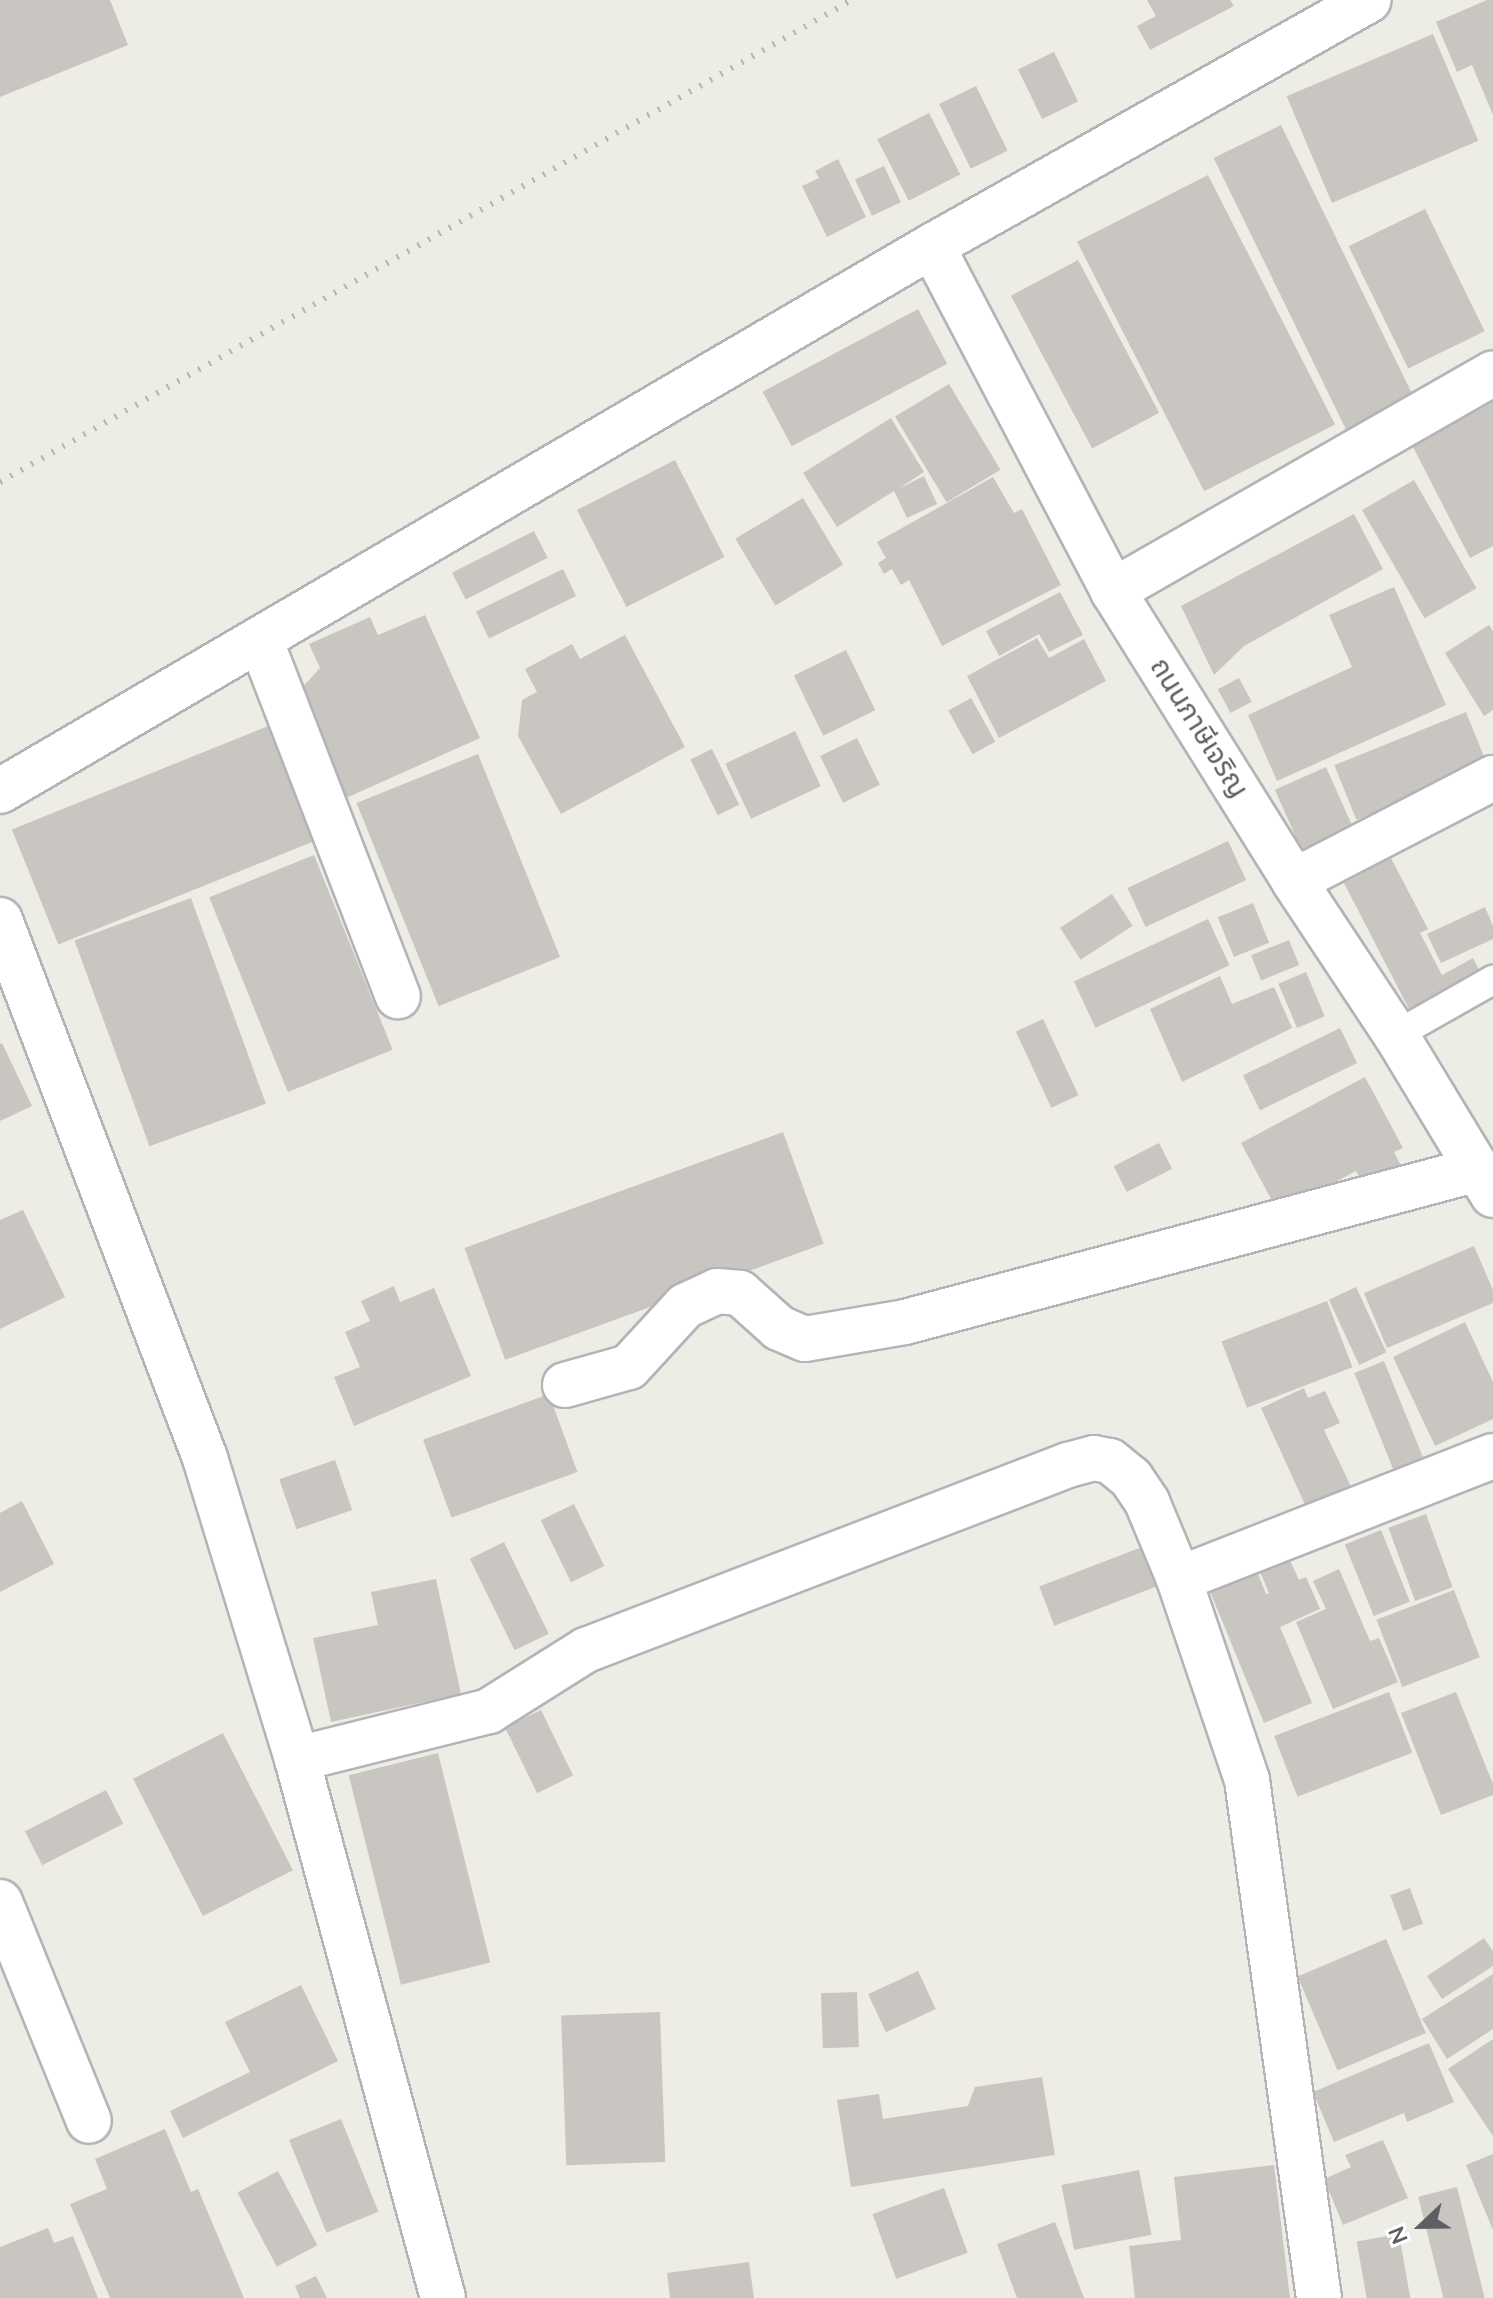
<!DOCTYPE html>
<meta charset="utf-8">
<style>
body{margin:0}
#map{position:relative;width:1493px;height:2298px;overflow:hidden;background:#edece5;font-family:"Nunito Sans","Noto Sans Thai",sans-serif}
div>[style]{position:absolute}
.building>*{inset:0;background:#c9c6c2;transform-origin:0 0}
.roads{filter:drop-shadow(2px 0 #b2b4b8) drop-shadow(-2px 0 #b2b4b8) drop-shadow(0 2px #b2b4b8) drop-shadow(0 -2px #b2b4b8)}
.lane>*{height:28px;margin:-14px;padding:0 14px;transform-origin:14px;border-radius:14px;background:#fff}
.street>*{height:44px;margin:-22px;padding:0 22px;transform-origin:22px;border-radius:22px;background:#fff}
.secondary>*{height:44px;margin:-22px;padding:0 22px;transform-origin:22px;border-radius:22px;background:#fff}
.rail>*{height:6px;margin-top:-3px;transform-origin:0;background:repeating-linear-gradient(90deg,#b3b3b4 0 2px,transparent 0 12px)}
span{translate:-50% -50%;white-space:nowrap;text-align:center;line-height:1.15;-webkit-text-stroke:6px #fff;paint-order:stroke}
.street-label{font-size:28px;color:#5d5f64}
.north{position:absolute;left:1381px;top:2186px;width:80px;height:80px;-webkit-text-stroke:6px #fff;paint-order:stroke;rotate:248deg;font-size:22px;font-weight:700;line-height:32px;text-align:center;color:#5d5f64}
.north::after{content:'';display:block;margin:auto;width:28px;height:36px;background:#5d5f64;clip-path:polygon(50% 0,100% 100%,50% 72%,0 100%)}
</style>
<div id="map">
<div class="building">
<div style="clip-path:polygon(0 0,110px 0,128px 45px,0 97px)"></div>
<div style="clip-path:polygon(1147px 0,1230px 0,1234px 6px,1150px 50px,1137px 26px,1156px 16px)"></div>
<div style="clip-path:polygon(1487px 0,1493px 0,1493px 115px,1472px 65px,1457px 72px,1436px 22px)"></div>
<div style="left:1433px;top:34px;width:116px;height:159px;rotate:67deg"></div>
<div style="left:1054px;top:52px;width:55px;height:40px;rotate:64deg"></div>
<div style="left:976px;top:86px;width:72px;height:41px;rotate:64deg"></div>
<div style="left:929px;top:113px;width:69px;height:58px;rotate:63deg"></div>
<div style="left:1281px;top:125px;width:311px;height:75px;rotate:64deg"></div>
<div style="clip-path:polygon(838px 159px,866px 217px,827px 237px,802px 186px,819px 178px,815px 171px)"></div>
<div style="left:884px;top:166px;width:40px;height:32px;rotate:65deg"></div>
<div style="left:1208px;top:175px;width:280px;height:147px;rotate:63deg"></div>
<div style="left:1425px;top:209px;width:136px;height:85px;rotate:64deg"></div>
<div style="left:1078px;top:260px;width:173px;height:76px;rotate:62deg"></div>
<div style="left:918px;top:309px;width:62px;height:176px;rotate:62deg"></div>
<div style="left:949px;top:384px;width:100px;height:63px;rotate:59deg"></div>
<div style="clip-path:polygon(1493px 402px,1493px 546px,1470px 558px,1412px 445px)"></div>
<div style="clip-path:polygon(891px 418px,924px 472px,898px 489px,924px 476px,937px 504px,907px 518px,894px 491px,837px 527px,803px 473px)"></div>
<div style="left:675px;top:460px;width:109px;height:110px;rotate:63deg"></div>
<div style="clip-path:polygon(993px 477px,1014px 513px,1022px 509px,1061px 585px,942px 646px,909px 580px,901px 585px,892px 569px,884px 574px,878px 563px,886px 558px,877px 542px)"></div>
<div style="left:1414px;top:480px;width:125px;height:60px;rotate:60deg"></div>
<div style="left:803px;top:498px;width:78px;height:79px;rotate:59deg"></div>
<div style="clip-path:polygon(1354px 514px,1383px 569px,1244px 646px,1214px 675px,1181px 606px)"></div>
<div style="left:534px;top:531px;width:30px;height:92px;rotate:63deg"></div>
<div style="left:563px;top:569px;width:30px;height:97px;rotate:64deg"></div>
<div style="clip-path:polygon(1394px 587px,1446px 705px,1277px 781px,1248px 715px,1352px 667px,1329px 615px)"></div>
<div style="clip-path:polygon(1060px 592px,1083px 635px,1049px 652px,1039px 634px,999px 656px,986px 631px)"></div>
<div style="clip-path:polygon(425px 615px,480px 738px,346px 798px,298px 692px,320px 668px,309px 644px,370px 617px,378px 635px)"></div>
<div style="clip-path:polygon(1489px 625px,1493px 631px,1493px 710px,1484px 716px,1445px 653px)"></div>
<div style="clip-path:polygon(625px 635px,685px 747px,561px 814px,518px 736px,522px 700px,537px 692px,525px 669px,572px 644px,580px 659px)"></div>
<div style="clip-path:polygon(1037px 638px,1049px 658px,1084px 639px,1106px 681px,999px 738px,967px 676px)"></div>
<div style="left:846px;top:650px;width:67px;height:58px;rotate:64deg"></div>
<div style="left:1239px;top:678px;width:27px;height:24px;rotate:62deg"></div>
<div style="left:971px;top:698px;width:50px;height:26px;rotate:61deg"></div>
<div style="left:1466px;top:712px;width:59px;height:142px;rotate:68deg"></div>
<div style="left:278px;top:722px;width:124px;height:287px;rotate:68deg"></div>
<div style="left:795px;top:731px;width:61px;height:77px;rotate:65deg"></div>
<div style="left:857px;top:738px;width:52px;height:41px;rotate:64deg"></div>
<div style="left:712px;top:749px;width:62px;height:24px;rotate:64deg"></div>
<div style="left:478px;top:754px;width:219px;height:131px;rotate:68deg"></div>
<div style="left:1326px;top:767px;width:77px;height:56px;rotate:66deg"></div>
<div style="left:1228px;top:841px;width:43px;height:111px;rotate:65deg"></div>
<div style="left:314px;top:855px;width:210px;height:113px;rotate:68deg"></div>
<div style="clip-path:polygon(1391px 858px,1428px 929px,1420px 933px,1442px 975px,1473px 958px,1481px 974px,1410px 1011px,1344px 883px)"></div>
<div style="left:1112px;top:894px;width:38px;height:62px;rotate:57deg"></div>
<div style="left:191px;top:898px;width:219px;height:124px;rotate:70deg"></div>
<div style="left:1253px;top:903px;width:43px;height:38px;rotate:68deg"></div>
<div style="clip-path:polygon(1485px 907px,1493px 926px,1493px 939px,1441px 963px,1427px 934px)"></div>
<div style="left:1208px;top:919px;width:51px;height:148px;rotate:65deg"></div>
<div style="left:1289px;top:940px;width:27px;height:41px;rotate:68deg"></div>
<div style="left:1306px;top:972px;width:48px;height:30px;rotate:67deg"></div>
<div style="clip-path:polygon(1220px 976px,1232px 1004px,1274px 987px,1292px 1028px,1182px 1082px,1150px 1009px)"></div>
<div style="left:1043px;top:1019px;width:84px;height:30px;rotate:65deg"></div>
<div style="left:1340px;top:1028px;width:39px;height:108px;rotate:64deg"></div>
<div style="clip-path:polygon(2px 1043px,32px 1106px,0 1121px,0 1044px)"></div>
<div style="clip-path:polygon(1365px 1077px,1403px 1148px,1394px 1152px,1402px 1168px,1365px 1188px,1356px 1171px,1278px 1212px,1241px 1143px)"></div>
<div style="left:783px;top:1132px;width:119px;height:339px;rotate:70deg"></div>
<div style="left:1159px;top:1143px;width:29px;height:51px;rotate:63deg"></div>
<div style="clip-path:polygon(23px 1210px,65px 1297px,0 1329px,0 1220px)"></div>
<div style="clip-path:polygon(1474px 1246px,1493px 1290px,1493px 1303px,1387px 1348px,1364px 1293px)"></div>
<div style="clip-path:polygon(394px 1286px,400px 1302px,434px 1288px,471px 1376px,354px 1426px,334px 1377px,360px 1367px,345px 1332px,370px 1321px,361px 1301px)"></div>
<div style="left:1356px;top:1287px;width:72px;height:30px;rotate:65deg"></div>
<div style="left:1327px;top:1301px;width:71px;height:113px;rotate:69deg"></div>
<div style="clip-path:polygon(1465px 1322px,1493px 1382px,1493px 1419px,1435px 1446px,1393px 1357px)"></div>
<div style="left:1384px;top:1361px;width:119px;height:32px;rotate:68deg"></div>
<div style="clip-path:polygon(1304px 1388px,1308px 1398px,1325px 1391px,1340px 1423px,1324px 1430px,1357px 1499px,1312px 1520px,1261px 1408px)"></div>
<div style="left:549px;top:1394px;width:83px;height:134px;rotate:70deg"></div>
<div style="left:335px;top:1460px;width:53px;height:59px;rotate:71deg"></div>
<div style="clip-path:polygon(22px 1501px,54px 1564px,0 1592px,0 1513px)"></div>
<div style="left:574px;top:1504px;width:69px;height:37px;rotate:64deg"></div>
<div style="left:1426px;top:1514px;width:78px;height:40px;rotate:70deg"></div>
<div style="left:1381px;top:1530px;width:77px;height:39px;rotate:68deg"></div>
<div style="left:504px;top:1542px;width:102px;height:38px;rotate:64deg"></div>
<div style="left:1155px;top:1542px;width:42px;height:124px;rotate:69deg"></div>
<div style="clip-path:polygon(1287px 1554px,1299px 1580px,1306px 1577px,1320px 1609px,1280px 1627px,1312px 1703px,1264px 1723px,1209px 1589px,1256px 1569px,1266px 1594px,1269px 1593px,1258px 1567px)"></div>
<div style="clip-path:polygon(1339px 1569px,1370px 1641px,1379px 1638px,1398px 1682px,1333px 1709px,1296px 1622px,1326px 1609px,1313px 1581px)"></div>
<div style="clip-path:polygon(436px 1579px,461px 1694px,331px 1722px,313px 1638px,378px 1625px,371px 1592px)"></div>
<div style="left:1454px;top:1590px;width:72px;height:83px;rotate:69deg"></div>
<div style="left:1389px;top:1692px;width:65px;height:123px;rotate:69deg"></div>
<div style="clip-path:polygon(1456px 1692px,1493px 1784px,1493px 1795px,1441px 1815px,1401px 1713px)"></div>
<div style="left:541px;top:1710px;width:73px;height:40px;rotate:64deg"></div>
<div style="left:223px;top:1733px;width:154px;height:101px;rotate:63deg"></div>
<div style="left:438px;top:1753px;width:216px;height:92px;rotate:76deg"></div>
<div style="left:106px;top:1790px;width:38px;height:91px;rotate:63deg"></div>
<div style="left:1410px;top:1888px;width:38px;height:21px;rotate:70deg"></div>
<div style="clip-path:polygon(1484px 1938px,1493px 1951px,1493px 1966px,1442px 1999px,1427px 1976px)"></div>
<div style="left:1386px;top:1939px;width:102px;height:96px;rotate:67deg"></div>
<div style="left:918px;top:1971px;width:42px;height:55px;rotate:65deg"></div>
<div style="clip-path:polygon(1493px 1974px,1493px 2029px,1447px 2059px,1422px 2019px)"></div>
<div style="clip-path:polygon(301px 1985px,338px 2061px,183px 2138px,170px 2111px,250px 2072px,225px 2022px)"></div>
<div style="left:857px;top:1992px;width:55px;height:36px;rotate:88deg"></div>
<div style="left:660px;top:2012px;width:150px;height:99px;rotate:88deg"></div>
<div style="clip-path:polygon(1493px 2039px,1493px 2136px,1448px 2069px)"></div>
<div style="clip-path:polygon(1429px 2043px,1454px 2102px,1407px 2122px,1404px 2113px,1334px 2142px,1313px 2092px)"></div>
<div style="clip-path:polygon(1042px 2077px,1055px 2155px,851px 2187px,837px 2100px,879px 2094px,883px 2119px,968px 2106px,975px 2087px)"></div>
<div style="left:341px;top:2119px;width:100px;height:56px;rotate:68deg"></div>
<div style="clip-path:polygon(165px 2129px,191px 2192px,198px 2189px,244px 2298px,110px 2298px,70px 2204px,107px 2189px,95px 2159px)"></div>
<div style="clip-path:polygon(1383px 2140px,1408px 2198px,1343px 2225px,1324px 2179px,1351px 2167px,1345px 2155px)"></div>
<div style="clip-path:polygon(1493px 2154px,1493px 2230px,1466px 2165px)"></div>
<div style="clip-path:polygon(1274px 2165px,1290px 2298px,1135px 2298px,1129px 2246px,1181px 2240px,1174px 2177px)"></div>
<div style="left:1139px;top:2170px;width:66px;height:79px;rotate:79deg"></div>
<div style="left:278px;top:2171px;width:84px;height:46px;rotate:62deg"></div>
<div style="left:1457px;top:2187px;width:114px;height:40px;rotate:76deg"></div>
<div style="left:944px;top:2188px;width:69px;height:76px;rotate:70deg"></div>
<div style="clip-path:polygon(1055px 2222px,1084px 2298px,1017px 2298px,997px 2244px)"></div>
<div style="clip-path:polygon(48px 2228px,54px 2243px,73px 2236px,98px 2298px,0 2298px,0 2247px)"></div>
<div style="left:1399px;top:2234px;width:65px;height:43px;rotate:80deg"></div>
<div style="clip-path:polygon(749px 2262px,754px 2298px,670px 2298px,667px 2273px)"></div>
<div style="clip-path:polygon(316px 2276px,327px 2298px,300px 2298px,295px 2286px)"></div>
</div>
<div class="roads">
<div class="lane">
<div style="left:1396px;top:1035px;width:112px;rotate:-29.6deg"></div>
</div>
<div class="street">
<div style="left:932px;top:246px;width:390px;rotate:62.3deg"></div>
<div style="left:1113px;top:591px;width:342px;rotate:58deg"></div>
<div style="left:1294px;top:881px;width:185px;rotate:56.5deg"></div>
<div style="left:1396px;top:1035px;width:187px;rotate:58.8deg"></div>
<div style="left:1113px;top:591px;width:438px;rotate:-29.8deg"></div>
<div style="left:260px;top:639px;width:383px;rotate:68.9deg"></div>
<div style="left:1294px;top:881px;width:224px;rotate:-27.4deg"></div>
<div style="left:0;top:920px;width:576px;rotate:69.14deg"></div>
<div style="left:205px;top:1458px;width:315px;rotate:73deg"></div>
<div style="left:297px;top:1759px;width:558px;rotate:74.84deg"></div>
<div style="left:565px;top:1385px;width:66px;rotate:-15.7deg"></div>
<div style="left:629px;top:1367px;width:83px;rotate:-47.4deg"></div>
<div style="left:685px;top:1306px;width:35px;rotate:-25deg"></div>
<div style="left:717px;top:1291px;width:23px;rotate:5deg"></div>
<div style="left:740px;top:1293px;width:52px;rotate:41.9deg"></div>
<div style="left:779px;top:1328px;width:28px;rotate:23deg"></div>
<div style="left:805px;top:1339px;width:101px;rotate:-9.6deg"></div>
<div style="left:905px;top:1322px;width:593px;rotate:-14.95deg"></div>
<div style="left:1179px;top:1579px;width:337px;rotate:-21.4deg"></div>
<div style="left:297px;top:1759px;width:198px;rotate:-14deg"></div>
<div style="left:489px;top:1711px;width:115px;rotate:-32.2deg"></div>
<div style="left:586px;top:1650px;width:516px;rotate:-21deg"></div>
<div style="left:1068px;top:1465px;width:27px;rotate:-15deg"></div>
<div style="left:1094px;top:1458px;width:16px;rotate:11deg"></div>
<div style="left:1110px;top:1461px;width:27px;rotate:39deg"></div>
<div style="left:1131px;top:1478px;width:29px;rotate:56deg"></div>
<div style="left:1147px;top:1502px;width:83px;rotate:67.4deg"></div>
<div style="left:1179px;top:1579px;width:212px;rotate:71.3deg"></div>
<div style="left:1247px;top:1780px;width:523px;rotate:82.09deg"></div>
<div style="left:0;top:1902px;width:236px;rotate:67.9deg"></div>
</div>
<div class="secondary">
<div style="left:0;top:791px;width:1080px;rotate:-30.32deg"></div>
<div style="left:932px;top:246px;width:501px;rotate:-29.38deg"></div>
</div>
</div>
<div class="rail">
<div style="left:0;top:482px;width:979px;rotate:-29.5deg"></div>
</div>
<div class="street-label">
<span style="left:1199px;top:728px;rotate:58deg">ถนนภาษีเจริญ</span>
</div>
<div class="north">N</div>
</div>
